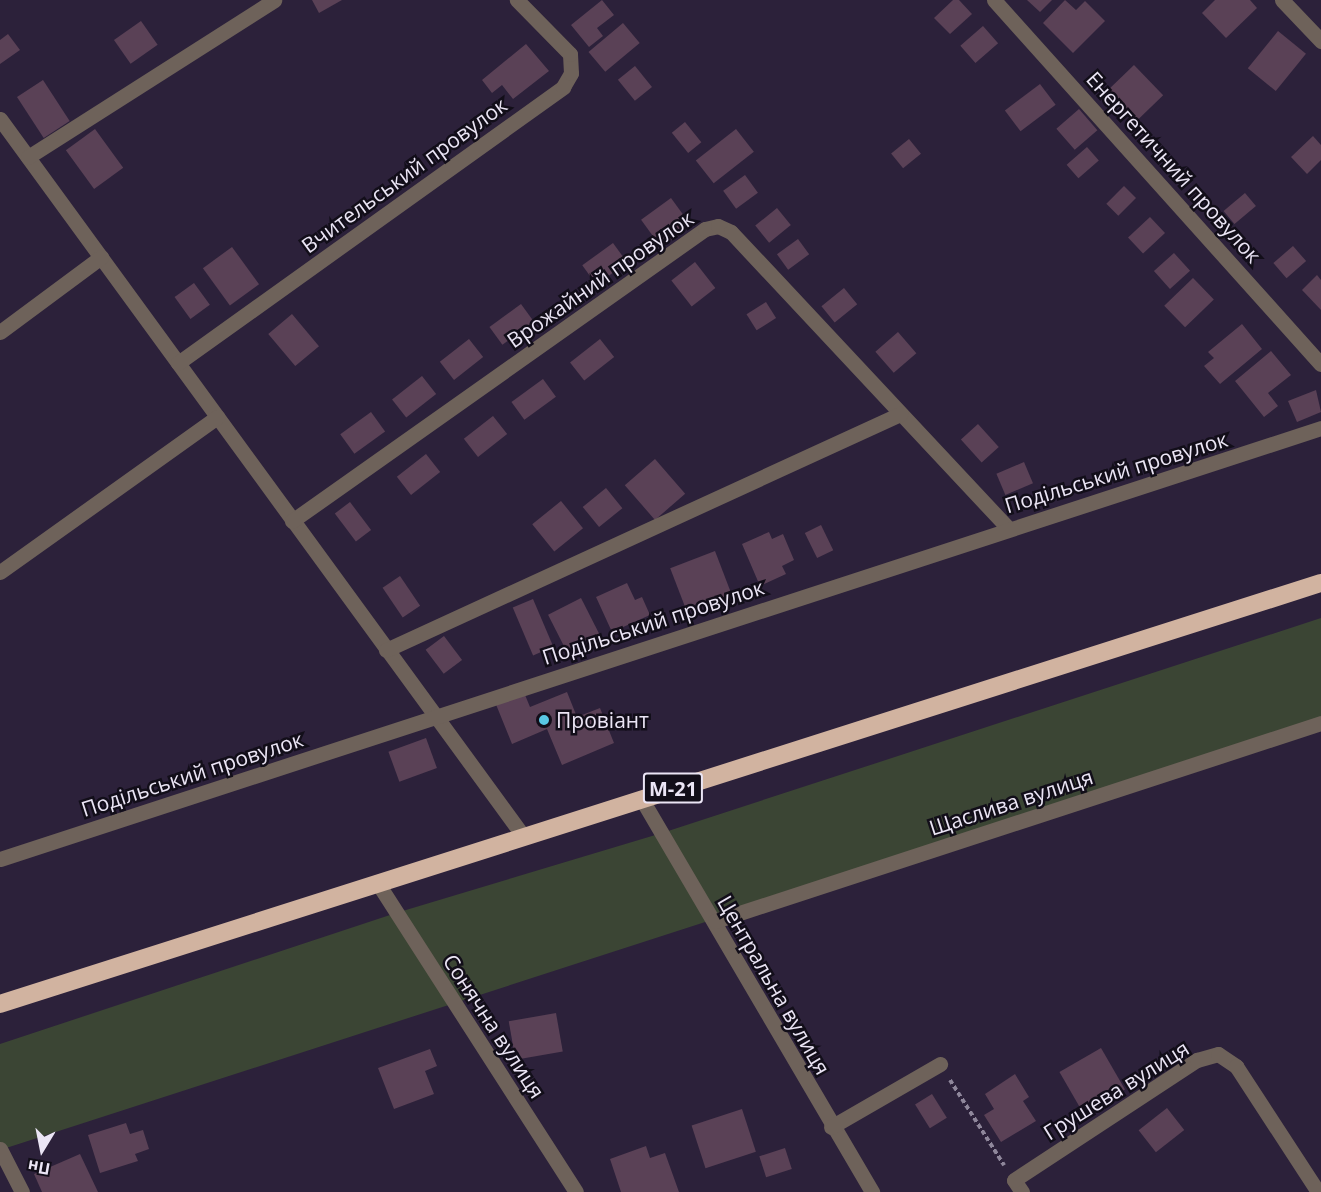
<!DOCTYPE html>
<meta charset="utf-8">
<style>
body{margin:0}
#map{position:relative;width:1321px;height:1192px;overflow:hidden;background:#2c213a;font-family:"Open Sans",sans-serif}
div>[style]{position:absolute}
.green>*{inset:0;background:#3b4534}
.building>*{inset:0;background:#5a4156;transform-origin:0 0}
.path>*{height:4px;margin-top:-2px;transform-origin:0;background:repeating-linear-gradient(90deg,#8f879b 0 4.5px,transparent 0 7.5px)}
.street>*{height:15px;margin:-7.5px;padding:0 7.5px;transform-origin:7.5px;border-radius:7.5px;background:#6e625a}
.highway>*{height:18px;margin:-9px;padding:0 9px;transform-origin:9px;border-radius:9px;background:#d1b3a0}
.dots>*{width:16px;height:16px;translate:-50% -50%;box-sizing:border-box;border:3px solid #120e19;border-radius:50%}
span{translate:-50% -50%;white-space:nowrap;text-align:center;line-height:1.15;-webkit-text-stroke:5px #120e19;paint-order:stroke}
.shield-label span{padding:2px 4px;background:#120e19;border:2px solid;border-radius:4px;-webkit-text-stroke-width:0}
.shield-label{font-size:20px;color:#ebe5f5;font-weight:700}
.street-label{font-size:21px;color:#ebe5f5}
.poi-label{font-size:21px;color:#ebe5f5}
.left{translate:0 -50%;text-align:left}
.north{position:absolute;left:12px;top:1120px;width:60px;height:60px;-webkit-text-stroke:4px #120e19;paint-order:stroke;rotate:190deg;font-size:16px;font-weight:700;line-height:24px;text-align:center;color:#ebe5f5}
.north::after{content:'';display:block;margin:auto;width:21px;height:27px;background:#ebe5f5;clip-path:polygon(50% 0,100% 100%,50% 72%,0 100%)}
</style>
<div id="map">
<div class="green">
<div style="clip-path:polygon(1321px 618px,1321px 723px,0 1150px,0 1044px,396px 913px,662px 833px)"></div>
</div>
<div class="building">
<div style="clip-path:polygon(312px 0,342px 0,319px 13px)"></div>
<div style="clip-path:polygon(602px 0,614px 15px,597px 28px,603px 36px,589px 47px,571px 25px)"></div>
<div style="clip-path:polygon(953px 0,959px 0,972px 14px,950px 34px,934px 18px)"></div>
<div style="clip-path:polygon(1027px 0,1052px 0,1040px 12px)"></div>
<div style="clip-path:polygon(1065px 0,1076px 10px,1085px 1px,1105px 21px,1073px 53px,1043px 23px)"></div>
<div style="clip-path:polygon(1215px 0,1250px 0,1257px 8px,1226px 38px,1202px 13px)"></div>
<div style="left:141px;top:21px;width:29px;height:33px;rotate:55deg"></div>
<div style="left:623px;top:23px;width:26px;height:45px;rotate:50deg"></div>
<div style="left:983px;top:26px;width:23px;height:30px;rotate:49deg"></div>
<div style="left:1278px;top:31px;width:36px;height:48px;rotate:39deg"></div>
<div style="clip-path:polygon(8px 34px,20px 50px,0 64px,0 40px)"></div>
<div style="clip-path:polygon(526px 44px,549px 71px,513px 99px,502px 85px,492px 93px,482px 80px)"></div>
<div style="left:1134px;top:65px;width:42px;height:36px;rotate:46deg"></div>
<div style="left:635px;top:66px;width:27px;height:22px;rotate:51deg"></div>
<div style="left:43px;top:80px;width:49px;height:31px;rotate:57deg"></div>
<div style="left:1040px;top:84px;width:26px;height:44px;rotate:53deg"></div>
<div style="left:1079px;top:109px;width:28px;height:30px;rotate:49deg"></div>
<div style="left:685px;top:122px;width:26px;height:17px;rotate:51deg"></div>
<div style="left:95px;top:129px;width:48px;height:36px;rotate:54deg"></div>
<div style="left:736px;top:129px;width:29px;height:51px;rotate:52deg"></div>
<div style="clip-path:polygon(1313px 136px,1321px 145px,1321px 160px,1307px 174px,1291px 157px)"></div>
<div style="left:909px;top:139px;width:19px;height:23px;rotate:51deg"></div>
<div style="left:1087px;top:147px;width:18px;height:27px;rotate:49deg"></div>
<div style="left:745px;top:175px;width:22px;height:27px;rotate:54deg"></div>
<div style="left:1124px;top:186px;width:17px;height:25px;rotate:45deg"></div>
<div style="left:1245px;top:193px;width:17px;height:28px;rotate:50deg"></div>
<div style="left:671px;top:198px;width:34px;height:37px;rotate:54deg"></div>
<div style="left:777px;top:208px;width:22px;height:28px;rotate:51deg"></div>
<div style="left:1150px;top:217px;width:22px;height:30px;rotate:47deg"></div>
<div style="left:798px;top:239px;width:19px;height:26px;rotate:54deg"></div>
<div style="left:613px;top:243px;width:24px;height:38px;rotate:54deg"></div>
<div style="left:1293px;top:246px;width:20px;height:26px;rotate:49deg"></div>
<div style="left:232px;top:247px;width:46px;height:36px;rotate:54deg"></div>
<div style="left:1174px;top:253px;width:24px;height:27px;rotate:48deg"></div>
<div style="left:695px;top:262px;width:33px;height:30px;rotate:52deg"></div>
<div style="clip-path:polygon(1317px 275px,1321px 280px,1321px 310px,1302px 290px)"></div>
<div style="left:1193px;top:278px;width:30px;height:40px;rotate:46deg"></div>
<div style="left:194px;top:283px;width:27px;height:24px;rotate:54deg"></div>
<div style="left:844px;top:288px;width:21px;height:29px;rotate:51deg"></div>
<div style="left:766px;top:302px;width:19px;height:23px;rotate:58deg"></div>
<div style="left:521px;top:304px;width:22px;height:39px;rotate:54deg"></div>
<div style="left:292px;top:314px;width:42px;height:31px;rotate:50deg"></div>
<div style="clip-path:polygon(1242px 324px,1262px 349px,1220px 384px,1204px 366px,1214px 358px,1208px 352px)"></div>
<div style="left:898px;top:332px;width:28px;height:30px;rotate:49deg"></div>
<div style="left:469px;top:339px;width:23px;height:37px;rotate:52deg"></div>
<div style="left:600px;top:339px;width:23px;height:38px;rotate:52deg"></div>
<div style="clip-path:polygon(1271px 351px,1291px 375px,1268px 393px,1278px 406px,1264px 417px,1235px 381px)"></div>
<div style="left:422px;top:376px;width:23px;height:38px;rotate:52deg"></div>
<div style="left:543px;top:379px;width:22px;height:39px;rotate:54deg"></div>
<div style="clip-path:polygon(1316px 390px,1321px 412px,1297px 422px,1288px 401px)"></div>
<div style="left:371px;top:412px;width:24px;height:38px;rotate:54deg"></div>
<div style="left:493px;top:416px;width:23px;height:37px;rotate:52deg"></div>
<div style="left:978px;top:424px;width:31px;height:23px;rotate:48deg"></div>
<div style="left:426px;top:454px;width:23px;height:37px;rotate:52deg"></div>
<div style="left:655px;top:459px;width:46px;height:40px;rotate:49deg"></div>
<div style="left:1024px;top:462px;width:23px;height:30px;rotate:67deg"></div>
<div style="left:606px;top:488px;width:26px;height:30px;rotate:51deg"></div>
<div style="left:561px;top:501px;width:35px;height:37px;rotate:51deg"></div>
<div style="left:350px;top:502px;width:35px;height:19px;rotate:53deg"></div>
<div style="left:821px;top:525px;width:28px;height:18px;rotate:64deg"></div>
<div style="clip-path:polygon(769px 532px,772px 539px,783px 534px,794px 560px,782px 566px,786px 574px,760px 586px,742px 544px)"></div>
<div style="left:715px;top:551px;width:47px;height:48px;rotate:69deg"></div>
<div style="left:400px;top:576px;width:36px;height:21px;rotate:56deg"></div>
<div style="clip-path:polygon(627px 583px,635px 600px,642px 597px,650px 615px,612px 632px,596px 597px)"></div>
<div style="left:581px;top:598px;width:40px;height:37px;rotate:63deg"></div>
<div style="left:533px;top:599px;width:52px;height:22px;rotate:67deg"></div>
<div style="left:444px;top:636px;width:30px;height:23px;rotate:53deg"></div>
<div style="clip-path:polygon(523px 690px,530px 707px,567px 692px,577px 717px,600px 708px,614px 743px,562px 765px,547px 729px,512px 744px,495px 702px)"></div>
<div style="left:426px;top:738px;width:32px;height:40px;rotate:70deg"></div>
<div style="left:556px;top:1013px;width:39px;height:48px;rotate:80deg"></div>
<div style="left:1101px;top:1048px;width:48px;height:48px;rotate:60deg"></div>
<div style="clip-path:polygon(430px 1049px,437px 1066px,425px 1071px,434px 1094px,394px 1109px,378px 1068px)"></div>
<div style="clip-path:polygon(1015px 1074px,1029px 1097px,1023px 1101px,1036px 1121px,1001px 1142px,984px 1115px,994px 1109px,985px 1094px)"></div>
<div style="left:932px;top:1094px;width:28px;height:20px;rotate:58deg"></div>
<div style="left:1167px;top:1108px;width:28px;height:36px;rotate:52deg"></div>
<div style="left:742px;top:1109px;width:45px;height:53px;rotate:72deg"></div>
<div style="clip-path:polygon(126px 1123px,130px 1134px,143px 1130px,149px 1149px,135px 1154px,138px 1161px,100px 1173px,88px 1135px)"></div>
<div style="clip-path:polygon(646px 1146px,650px 1158px,665px 1153px,679px 1192px,621px 1192px,610px 1159px)"></div>
<div style="left:785px;top:1148px;width:22px;height:27px;rotate:72deg"></div>
<div style="clip-path:polygon(80px 1154px,98px 1192px,42px 1192px,34px 1174px)"></div>
</div>
<div class="path">
<div style="left:950px;top:1080px;width:101px;rotate:57.6deg"></div>
</div>
<div class="street">
<div style="left:994px;top:0;width:489px;rotate:48.1deg"></div>
<div style="left:1282px;top:0;width:57px;rotate:46.4deg"></div>
<div style="left:0;top:119px;width:889px;rotate:53.88deg"></div>
<div style="left:28px;top:157px;width:292px;rotate:-32.5deg"></div>
<div style="left:0;top:332px;width:126px;rotate:-36.6deg"></div>
<div style="left:178px;top:363px;width:474px;rotate:-35.6deg"></div>
<div style="left:563px;top:87px;width:16px;rotate:-60deg"></div>
<div style="left:571px;top:73px;width:19px;rotate:-93deg"></div>
<div style="left:570px;top:54px;width:76px;rotate:-134.5deg"></div>
<div style="left:292px;top:521px;width:506px;rotate:-35.26deg"></div>
<div style="left:705px;top:229px;width:13px;rotate:-13deg"></div>
<div style="left:718px;top:226px;width:14px;rotate:25deg"></div>
<div style="left:731px;top:232px;width:405px;rotate:46.9deg"></div>
<div style="left:0;top:572px;width:267px;rotate:-35.5deg"></div>
<div style="left:386px;top:650px;width:566px;rotate:-24.66deg"></div>
<div style="left:641px;top:798px;width:457px;rotate:59.6deg"></div>
<div style="left:0;top:859px;width:1390px;rotate:-18.07deg"></div>
<div style="left:377px;top:882px;width:368px;rotate:57.3deg"></div>
<div style="left:715px;top:921px;width:638px;rotate:-18.09deg"></div>
<div style="left:831px;top:1127px;width:126px;rotate:-30deg"></div>
<div style="left:0;top:1149px;width:48px;rotate:62.9deg"></div>
<div style="left:1022px;top:1192px;width:14px;rotate:-124deg"></div>
<div style="left:1014px;top:1180px;width:219px;rotate:-33.3deg"></div>
<div style="left:1197px;top:1060px;width:22px;rotate:-16deg"></div>
<div style="left:1218px;top:1054px;width:22px;rotate:34deg"></div>
<div style="left:1236px;top:1066px;width:150px;rotate:56.9deg"></div>
</div>
<div class="highway">
<div style="left:0;top:1004px;width:1386px;rotate:-17.68deg"></div>
</div>
<div class="dots">
<div style="left:544px;top:720px;background:#59c8e4"></div>
</div>
<div class="shield-label">
<span style="left:673px;top:788px">М-21</span>
</div>
<div class="street-label">
<span style="left:1174px;top:167px;rotate:48deg">Енергетичний провулок</span>
<span style="left:404px;top:175px;rotate:-36deg">Вчительський провулок</span>
<span style="left:600px;top:279px;rotate:-35deg">Врожайний провулок</span>
<span style="left:1116px;top:472px;rotate:-17deg">Подільський провулок</span>
<span style="left:653px;top:622px;rotate:-18deg">Подільський провулок</span>
<span style="left:192px;top:774px;rotate:-18deg">Подільський провулок</span>
<span style="left:1011px;top:802px;rotate:-18deg">Щаслива вулиця</span>
<span style="left:774px;top:985px;rotate:60deg">Центральна вулиця</span>
<span style="left:494px;top:1026px;rotate:57deg">Сонячна вулиця</span>
<span style="left:1116px;top:1090px;rotate:-32deg">Грушева вулиця</span>
</div>
<div class="poi-label">
<span class="left" style="left:556px;top:720px">Провіант</span>
</div>
<div class="north">Пн</div>
</div>
